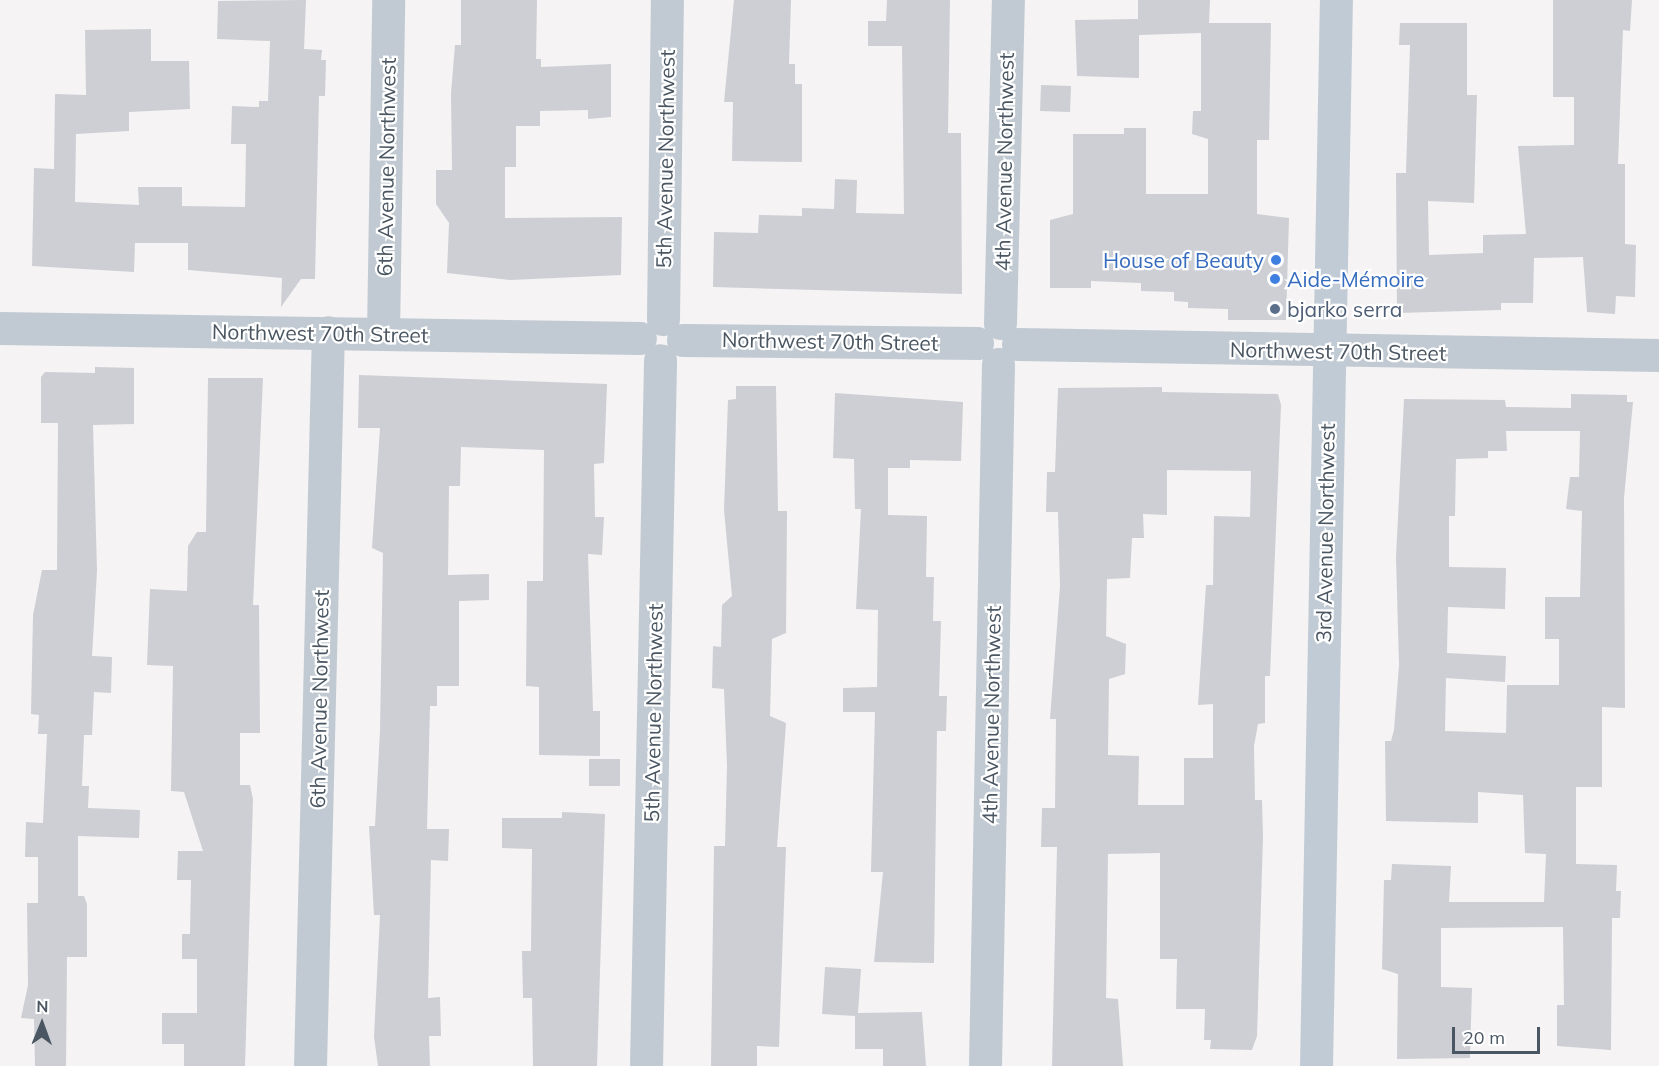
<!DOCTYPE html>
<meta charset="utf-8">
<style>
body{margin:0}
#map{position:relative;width:1659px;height:1066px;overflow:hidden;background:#f5f3f3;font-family:Mulish,sans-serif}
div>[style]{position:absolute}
.building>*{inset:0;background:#cdcfd5;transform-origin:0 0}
.street>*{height:33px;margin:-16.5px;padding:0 16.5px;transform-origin:16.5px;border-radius:16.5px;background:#c1cad2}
.secondary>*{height:33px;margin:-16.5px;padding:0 16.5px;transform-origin:16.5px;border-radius:16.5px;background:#c1cbd6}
.dots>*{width:16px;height:16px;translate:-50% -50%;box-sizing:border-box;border:3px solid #fff;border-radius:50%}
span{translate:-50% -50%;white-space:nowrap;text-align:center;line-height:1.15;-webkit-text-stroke:4.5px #fff;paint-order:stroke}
.street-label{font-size:21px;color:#4a5661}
.shop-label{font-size:21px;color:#366cbe}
.right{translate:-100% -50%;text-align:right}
.left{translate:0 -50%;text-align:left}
.service-label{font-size:21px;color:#4e5e75}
.north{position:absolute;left:12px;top:994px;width:60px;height:60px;-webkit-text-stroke:4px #fff;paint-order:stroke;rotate:1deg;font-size:16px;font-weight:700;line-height:24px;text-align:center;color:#4a5661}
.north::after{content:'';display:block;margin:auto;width:21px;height:27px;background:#4a5661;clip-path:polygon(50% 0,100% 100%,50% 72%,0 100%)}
.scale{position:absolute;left:1452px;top:1027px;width:88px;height:27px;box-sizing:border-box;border:3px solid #4a5661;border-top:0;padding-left:8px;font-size:18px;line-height:21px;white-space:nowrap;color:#4a5661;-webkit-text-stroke:4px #fff;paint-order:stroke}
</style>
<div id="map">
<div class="building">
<div style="clip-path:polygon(306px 0,304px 49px,322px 50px,321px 60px,326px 60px,325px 96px,319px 96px,315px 279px,301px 279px,281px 307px,282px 278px,188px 270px,188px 243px,135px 243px,134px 272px,32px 266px,34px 168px,54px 169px,55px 94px,86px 95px,85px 30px,151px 29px,151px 61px,189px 61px,190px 109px,129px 112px,129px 131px,76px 134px,75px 202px,139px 205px,138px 187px,182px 187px,182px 206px,245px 207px,246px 144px,231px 144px,232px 106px,259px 107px,259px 101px,268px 101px,270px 41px,217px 39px,218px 1px)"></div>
<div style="clip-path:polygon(461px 0,537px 0,536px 59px,541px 59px,541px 67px,611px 64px,611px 117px,588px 119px,588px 110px,540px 111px,540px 126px,516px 126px,516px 167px,505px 167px,505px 218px,622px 217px,621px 275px,510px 280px,447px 273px,449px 223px,436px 204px,436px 170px,452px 170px,451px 93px,455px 45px,461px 45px)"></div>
<div style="clip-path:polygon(734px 0,791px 0,789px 64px,795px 64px,795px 84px,802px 84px,802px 162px,732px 161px,733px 102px,724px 102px)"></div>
<div style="clip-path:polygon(887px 0,950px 0,948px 133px,961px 133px,962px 294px,713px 287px,714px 232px,758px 233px,759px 215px,802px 216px,802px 208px,834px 209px,835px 179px,857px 180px,856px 213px,904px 214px,902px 46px,868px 46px,868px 21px,886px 21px)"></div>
<div style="clip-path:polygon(1138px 0,1210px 0,1209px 23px,1271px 23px,1269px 140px,1257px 140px,1257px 214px,1289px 218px,1286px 320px,1228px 320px,1228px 309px,1188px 308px,1188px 302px,1174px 301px,1174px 292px,1141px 291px,1141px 283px,1091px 281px,1091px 288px,1050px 288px,1050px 220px,1073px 214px,1073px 134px,1124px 134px,1124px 128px,1146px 128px,1146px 194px,1208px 194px,1208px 139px,1192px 134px,1193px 111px,1201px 111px,1201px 33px,1139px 35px,1139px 78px,1077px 76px,1075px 20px,1138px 19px)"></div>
<div style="clip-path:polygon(1553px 0,1632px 0,1630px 31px,1623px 30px,1618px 164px,1625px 164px,1625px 244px,1636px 245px,1635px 297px,1616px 296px,1615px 314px,1587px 312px,1583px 257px,1534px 258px,1533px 303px,1501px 303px,1501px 310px,1397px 313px,1396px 173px,1406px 173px,1410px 45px,1399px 45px,1400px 23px,1467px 23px,1467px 95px,1477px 95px,1474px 203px,1428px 201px,1429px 255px,1483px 253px,1483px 235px,1526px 234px,1518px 146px,1574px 145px,1574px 97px,1553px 97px)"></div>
<div style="left:1041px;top:85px;width:30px;height:26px;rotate:2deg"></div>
<div style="clip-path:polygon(95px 367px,134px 368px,134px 424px,93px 425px,97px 571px,92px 656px,112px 657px,111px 693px,94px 692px,92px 735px,84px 735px,82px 786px,89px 786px,88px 808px,140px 810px,139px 838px,78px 836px,78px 896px,84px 896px,87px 904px,87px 957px,67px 957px,66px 1066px,35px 1066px,34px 1019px,21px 1018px,28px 985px,27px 903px,38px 903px,38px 857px,25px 857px,26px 822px,43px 823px,47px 734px,38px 734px,39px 715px,31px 714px,33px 615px,42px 570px,57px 570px,58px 423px,41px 423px,41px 377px,45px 372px,95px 373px)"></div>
<div style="clip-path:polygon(359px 375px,607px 384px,604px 463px,594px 464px,595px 517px,604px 517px,602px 555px,588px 554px,593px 711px,600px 711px,600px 756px,539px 755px,539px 687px,526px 686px,527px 581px,543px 581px,544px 450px,461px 447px,460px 486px,449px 486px,448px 575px,489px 574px,489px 600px,459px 601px,459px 686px,437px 686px,437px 706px,430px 706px,427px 829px,449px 829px,448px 861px,431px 860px,428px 998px,440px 997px,441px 1036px,429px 1036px,430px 1066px,378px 1066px,374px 1037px,380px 915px,374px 915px,369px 826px,375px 826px,380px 731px,383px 553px,372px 548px,380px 428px,358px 428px)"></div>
<div style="clip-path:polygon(208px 378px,263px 378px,253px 605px,259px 605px,260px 733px,240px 733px,240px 785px,250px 785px,253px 799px,245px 1066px,184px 1066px,184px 1044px,162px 1044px,162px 1013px,197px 1013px,197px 959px,182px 959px,182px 934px,190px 934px,191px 880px,177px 880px,178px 851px,203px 851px,184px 792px,171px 791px,173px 666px,147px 665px,150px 589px,187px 591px,188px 546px,197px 532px,206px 532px)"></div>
<div style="clip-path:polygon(736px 386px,776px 386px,778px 511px,787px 511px,786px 633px,772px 639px,770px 716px,786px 723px,777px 847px,786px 847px,779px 1047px,757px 1046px,757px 1066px,711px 1066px,714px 846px,725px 846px,727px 766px,724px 689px,712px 688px,713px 646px,721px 647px,722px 605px,732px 596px,724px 510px,728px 400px,736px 399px)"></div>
<div style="clip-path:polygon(evenodd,1162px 387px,1162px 392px,1278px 394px,1281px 405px,1270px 676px,1265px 676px,1265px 723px,1258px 724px,1254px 746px,1255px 800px,1262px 800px,1263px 837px,1257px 1036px,1252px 1050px,1210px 1049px,1211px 1040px,1204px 1040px,1205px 1009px,1176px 1009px,1177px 959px,1160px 959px,1160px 853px,1108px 854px,1106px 998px,1118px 999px,1123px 1066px,1052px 1066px,1057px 847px,1041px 847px,1042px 808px,1055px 808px,1056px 719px,1050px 719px,1060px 586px,1058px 512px,1046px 512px,1047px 472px,1055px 472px,1058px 388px,1162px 387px,1167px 470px,1251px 471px,1250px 517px,1214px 516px,1213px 585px,1206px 585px,1198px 705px,1213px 704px,1213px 758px,1184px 758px,1184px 805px,1138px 805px,1139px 756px,1108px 755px,1109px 679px,1125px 674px,1126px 644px,1106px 636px,1107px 579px,1130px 578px,1132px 538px,1144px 538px,1143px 514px,1167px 515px,1167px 470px)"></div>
<div style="clip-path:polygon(835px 393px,963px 402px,961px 461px,910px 460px,910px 468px,888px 468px,888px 515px,927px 516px,926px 577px,934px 577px,933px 621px,941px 621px,939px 696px,947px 696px,946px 731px,937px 731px,934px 963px,874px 962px,883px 872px,871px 872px,875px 712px,843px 712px,843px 688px,877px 687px,878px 610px,856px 609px,861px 509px,855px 509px,854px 459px,833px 458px)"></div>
<div style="clip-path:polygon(evenodd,1571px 394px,1627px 395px,1627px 402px,1633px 402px,1624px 498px,1625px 708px,1602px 707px,1602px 787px,1576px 787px,1576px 864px,1617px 865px,1616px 891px,1621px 891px,1620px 918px,1612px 918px,1611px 1050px,1557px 1046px,1557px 1005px,1564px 1005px,1563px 927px,1441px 928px,1441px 987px,1472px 988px,1470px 1058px,1397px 1059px,1398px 974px,1382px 969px,1384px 880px,1391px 880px,1392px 864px,1451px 866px,1449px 902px,1544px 902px,1546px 854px,1525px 853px,1523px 795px,1478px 792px,1478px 823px,1386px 821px,1385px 741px,1391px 741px,1394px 730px,1399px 665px,1396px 557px,1404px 399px,1505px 400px,1506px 407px,1571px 408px,1571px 394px,1506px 431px,1580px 431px,1579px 477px,1570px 477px,1566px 509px,1582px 511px,1580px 597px,1545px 597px,1545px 639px,1559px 639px,1559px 685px,1507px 685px,1506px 733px,1445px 731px,1446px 678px,1505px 682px,1506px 656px,1447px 653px,1448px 607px,1505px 609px,1506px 568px,1449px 567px,1449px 516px,1455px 516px,1456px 459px,1488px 458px,1488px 451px,1507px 451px,1506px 431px)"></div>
<div style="left:589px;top:759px;width:31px;height:27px"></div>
<div style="clip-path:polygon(562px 812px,605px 814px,597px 1066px,533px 1066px,532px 998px,523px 998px,522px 951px,531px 951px,532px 849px,502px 848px,502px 818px,562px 818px)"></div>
<div style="clip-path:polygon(825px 967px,861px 969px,858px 1013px,922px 1012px,926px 1066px,883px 1066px,883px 1049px,855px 1049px,855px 1016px,822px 1014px)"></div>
</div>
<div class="street">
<div style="left:663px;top:319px;width:319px;rotate:-89.3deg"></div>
<div style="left:1000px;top:323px;width:323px;rotate:-88.6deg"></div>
<div style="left:0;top:328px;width:640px;rotate:0.9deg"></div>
<div style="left:383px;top:334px;width:334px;rotate:-89.1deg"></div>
<div style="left:683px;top:340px;width:294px;rotate:0.6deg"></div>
<div style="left:1018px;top:344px;width:641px;rotate:0.98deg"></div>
<div style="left:310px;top:1066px;width:734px;rotate:-88.6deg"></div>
<div style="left:646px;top:1066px;width:706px;rotate:-88.86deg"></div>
<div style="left:985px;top:1066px;width:702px;rotate:-88.94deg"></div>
</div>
<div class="secondary">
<div style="left:1316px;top:1066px;width:1066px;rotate:-88.93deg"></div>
</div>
<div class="dots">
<div style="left:1276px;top:260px;background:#3f7fe0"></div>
<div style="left:1275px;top:279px;background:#3f7fe0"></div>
<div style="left:1275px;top:309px;background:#5c6f8a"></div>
</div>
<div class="street-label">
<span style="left:665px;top:159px;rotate:-89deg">5th Avenue Northwest</span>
<span style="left:1004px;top:162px;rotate:-89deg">4th Avenue Northwest</span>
<span style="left:386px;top:167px;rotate:-89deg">6th Avenue Northwest</span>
<span style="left:320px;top:333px;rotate:1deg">Northwest 70th Street</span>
<span style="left:830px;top:341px;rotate:1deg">Northwest 70th Street</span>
<span style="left:1338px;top:351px;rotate:1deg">Northwest 70th Street</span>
<span style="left:1325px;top:533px;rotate:-89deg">3rd Avenue Northwest</span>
<span style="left:319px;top:699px;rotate:-89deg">6th Avenue Northwest</span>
<span style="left:653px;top:713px;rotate:-89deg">5th Avenue Northwest</span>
<span style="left:991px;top:715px;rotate:-89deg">4th Avenue Northwest</span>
</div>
<div class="shop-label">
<span class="right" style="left:1264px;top:260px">House of Beauty</span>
<span class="left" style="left:1287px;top:279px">Aide-Mémoire</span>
</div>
<div class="service-label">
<span class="left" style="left:1287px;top:309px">bjarko serra</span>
</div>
<div class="north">N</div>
<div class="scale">20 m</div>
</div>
